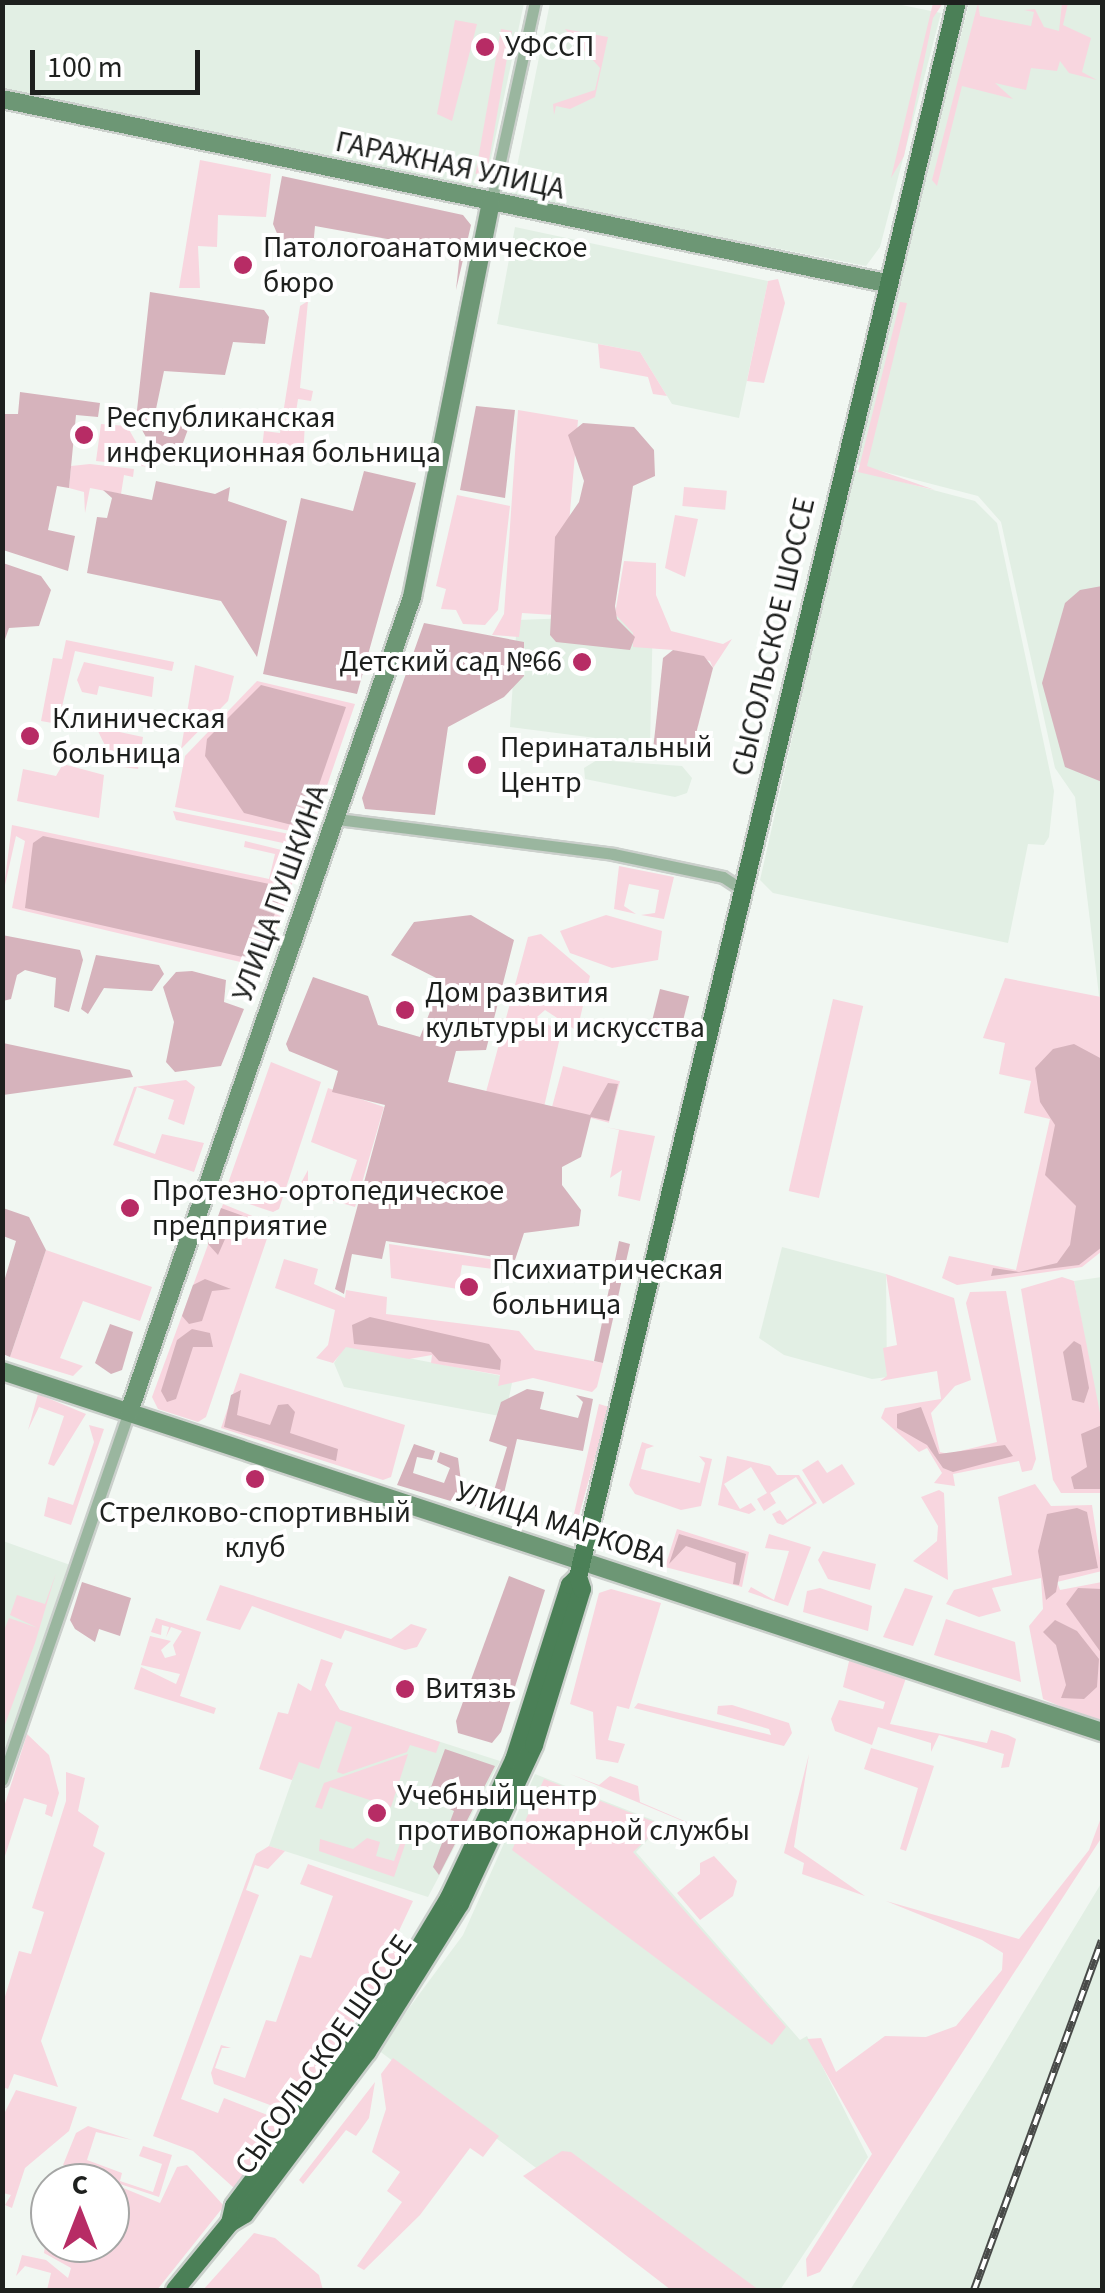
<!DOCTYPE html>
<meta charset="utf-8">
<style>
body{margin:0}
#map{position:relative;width:1105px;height:2293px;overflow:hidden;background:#f1f7f2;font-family:"Source Sans 3",sans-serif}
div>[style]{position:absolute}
.built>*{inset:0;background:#e2efe4}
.green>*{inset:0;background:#f8d6df;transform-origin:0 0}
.forest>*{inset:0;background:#d6b3bc;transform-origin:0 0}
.roads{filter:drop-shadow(2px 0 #cbd0cc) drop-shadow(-2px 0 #cbd0cc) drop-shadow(0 2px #cbd0cc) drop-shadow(0 -2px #cbd0cc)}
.street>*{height:11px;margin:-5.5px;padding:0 5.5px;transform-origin:5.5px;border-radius:5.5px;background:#9ab69f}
.secondary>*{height:18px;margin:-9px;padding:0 9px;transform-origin:9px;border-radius:9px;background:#6d9775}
.primary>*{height:18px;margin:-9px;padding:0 9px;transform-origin:9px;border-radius:9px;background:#4b8057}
.rail>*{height:8px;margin-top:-4px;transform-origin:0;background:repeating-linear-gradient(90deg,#fff 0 11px,#484a48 0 22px);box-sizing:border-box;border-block:2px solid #484a48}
.dots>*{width:28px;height:28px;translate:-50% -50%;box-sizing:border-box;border:5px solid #fff;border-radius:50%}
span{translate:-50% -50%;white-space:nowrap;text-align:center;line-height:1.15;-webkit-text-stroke:8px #fff;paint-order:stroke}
.poi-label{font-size:30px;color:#1e201e}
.left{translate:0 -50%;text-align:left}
.right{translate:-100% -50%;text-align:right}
.street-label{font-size:30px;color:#1e201e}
.frame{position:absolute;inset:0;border:5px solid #1e201e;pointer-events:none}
.north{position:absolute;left:30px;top:2163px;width:100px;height:100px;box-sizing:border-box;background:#fff;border:2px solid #a5a6a5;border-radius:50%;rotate:0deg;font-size:28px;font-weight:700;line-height:40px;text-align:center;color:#1e201e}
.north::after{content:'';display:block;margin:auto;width:35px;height:45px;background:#b72c65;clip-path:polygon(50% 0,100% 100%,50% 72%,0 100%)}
.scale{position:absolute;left:30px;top:50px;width:170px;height:45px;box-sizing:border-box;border:5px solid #1e201e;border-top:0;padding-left:12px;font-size:30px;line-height:35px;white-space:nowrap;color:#1e201e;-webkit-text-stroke:8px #fff;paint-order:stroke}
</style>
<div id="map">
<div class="built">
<div style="clip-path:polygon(887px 2px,941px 13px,880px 247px,866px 266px,511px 196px,550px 3px)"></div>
<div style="clip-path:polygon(3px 3px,524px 3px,487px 177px,474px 190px,3px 92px)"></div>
<div style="clip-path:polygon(969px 3px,1102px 3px,1102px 1020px,1075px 797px,1055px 768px,1001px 522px,978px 496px,854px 464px)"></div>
<div style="clip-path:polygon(515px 227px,768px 281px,739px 418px,672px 404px,640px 352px,497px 324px)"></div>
<div style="clip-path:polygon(853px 469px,975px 501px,997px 523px,1054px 791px,1049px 837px,1044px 845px,1028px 844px,1008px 943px,773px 893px,760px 880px)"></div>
<div style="clip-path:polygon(653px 615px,650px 745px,510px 727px,517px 620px)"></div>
<div style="clip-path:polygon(597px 760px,682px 766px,692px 778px,687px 793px,675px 797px,585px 779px,584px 768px)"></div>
<div style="clip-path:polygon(782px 1247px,886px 1274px,887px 1377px,872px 1379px,784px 1355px,759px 1338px)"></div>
<div style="clip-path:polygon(1102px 1277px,1102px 1423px,1100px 1423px,1074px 1281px)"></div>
<div style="clip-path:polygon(345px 1346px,513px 1378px,505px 1417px,344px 1387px,334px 1363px)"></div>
<div style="clip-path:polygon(3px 1541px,73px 1566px,3px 1756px)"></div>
<div style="clip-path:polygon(319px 1703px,500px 1761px,428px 1897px,269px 1846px)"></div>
<div style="clip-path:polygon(535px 1774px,663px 1824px,636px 1852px,800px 2040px,807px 2036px,868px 2157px,780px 2290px,700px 2290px,378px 2050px,463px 1935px)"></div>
<div style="clip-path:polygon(1102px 1882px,1102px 2290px,850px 2290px,989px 2069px)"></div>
</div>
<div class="green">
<div style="clip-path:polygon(933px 3px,943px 3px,933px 18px,904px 156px,891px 178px)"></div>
<div style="clip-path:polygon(978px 3px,980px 16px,1031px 26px,1034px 12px,1024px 10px,1035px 9px,1044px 27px,1059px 31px,1062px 3px,1068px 3px,1063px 25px,1091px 38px,1082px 72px,1097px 80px,1069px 73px,1060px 61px,1057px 71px,1031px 68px,1026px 90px,995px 83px,1013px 99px,962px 86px,937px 186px,932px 180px)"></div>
<div style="clip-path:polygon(455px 20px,477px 24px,452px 121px,437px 114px)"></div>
<div style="left:501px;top:29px;width:11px;height:147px;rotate:10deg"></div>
<div style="clip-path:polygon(565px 29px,608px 37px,595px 97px,570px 109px,556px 106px,554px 115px,553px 104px,595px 90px,600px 68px)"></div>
<div style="clip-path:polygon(200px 160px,271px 174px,266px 217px,218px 215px,217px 247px,198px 246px,200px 288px,179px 288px)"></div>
<div style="clip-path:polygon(778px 279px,785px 303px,764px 383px,747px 381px,768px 281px)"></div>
<div style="clip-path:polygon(308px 301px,300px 388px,313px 391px,311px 401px,298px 399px,295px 419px,305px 421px,303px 461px,281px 466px,261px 457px,264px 431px,280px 433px,300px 306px)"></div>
<div style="clip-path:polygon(900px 302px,907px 303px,867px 466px,935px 490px,858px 472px)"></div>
<div style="clip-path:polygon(598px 344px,640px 352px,667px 396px,653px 394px,648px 377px,600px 368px)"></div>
<div style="clip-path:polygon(518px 410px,578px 420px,559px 638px,554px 615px,522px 613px,519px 637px,492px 635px,504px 614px)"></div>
<div style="clip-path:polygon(101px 424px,127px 426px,150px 467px,96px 461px)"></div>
<div style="clip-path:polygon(90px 464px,134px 469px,133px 477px,124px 475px,121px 494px,90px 488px,85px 513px,84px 492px,69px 488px,71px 466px)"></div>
<div style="left:684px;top:487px;width:43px;height:19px;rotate:5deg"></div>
<div style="clip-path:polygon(457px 495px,510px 506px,498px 610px,485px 625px,463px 624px,456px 610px,441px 609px,446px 589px,436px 586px)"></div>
<div style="clip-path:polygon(675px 515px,698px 519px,685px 577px,665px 568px)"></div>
<div style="clip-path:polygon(624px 561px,656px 563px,656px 595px,671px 631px,723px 644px,732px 639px,713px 668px,710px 661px,673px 650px,633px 647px,633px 633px,615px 614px)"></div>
<div style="clip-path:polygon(66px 640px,174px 662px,172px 671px,75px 651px,58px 724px,41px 721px,53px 658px,62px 659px)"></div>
<div style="clip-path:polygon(84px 662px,154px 677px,152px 697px,99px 686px,97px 695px,82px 692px,77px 680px)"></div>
<div style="clip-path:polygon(195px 665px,234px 676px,228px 701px,181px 749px)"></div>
<div style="clip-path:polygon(257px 681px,355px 704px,310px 835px,175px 807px,185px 756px)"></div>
<div style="clip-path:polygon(96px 727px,143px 737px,138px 769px,115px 766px)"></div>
<div style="clip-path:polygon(63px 764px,104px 775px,99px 818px,17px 801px,23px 769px,56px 776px)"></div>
<div style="clip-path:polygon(173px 811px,309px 838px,306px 848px,176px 820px)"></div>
<div style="clip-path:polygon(12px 825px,269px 879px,275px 854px,244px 847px,245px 841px,302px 855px,265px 962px,257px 966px,12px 908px,25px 841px,16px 836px,3px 894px)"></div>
<div style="clip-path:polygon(619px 866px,674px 877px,664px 919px,641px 915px,655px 913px,659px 890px,629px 884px,624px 906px,636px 914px,614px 909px)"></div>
<div style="clip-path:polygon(606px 915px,662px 931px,658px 960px,612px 968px,570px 953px,560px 931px)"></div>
<div style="clip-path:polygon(541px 934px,590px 976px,577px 1031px,545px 1010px,537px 1017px,561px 1033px,544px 1107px,486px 1092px,528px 937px)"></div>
<div style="clip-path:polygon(1005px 978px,1101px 997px,1102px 1251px,1082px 1267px,957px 1285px,942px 1278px,949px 1256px,1016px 1270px,1050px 1119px,1024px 1113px,1031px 1081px,999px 1074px,1005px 1043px,983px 1038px)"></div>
<div style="left:833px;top:999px;width:31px;height:197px;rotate:13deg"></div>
<div style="clip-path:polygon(271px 1062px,321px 1082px,279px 1209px,273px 1212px,231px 1198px,226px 1189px)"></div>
<div style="left:563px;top:1066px;width:59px;height:43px;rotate:15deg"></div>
<div style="clip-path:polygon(186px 1080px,195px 1087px,184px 1125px,168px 1119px,174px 1100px,137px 1087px,118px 1141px,155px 1154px,162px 1134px,204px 1143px,194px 1172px,113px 1145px,134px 1087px)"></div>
<div style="clip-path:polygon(328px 1088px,384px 1107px,355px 1207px,297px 1190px,308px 1170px,308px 1185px,345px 1196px,357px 1160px,311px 1142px)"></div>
<div style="clip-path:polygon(605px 1127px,655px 1136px,640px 1201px,618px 1196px,622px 1170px,610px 1178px,619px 1130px)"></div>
<div style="clip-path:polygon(223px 1204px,272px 1224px,206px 1417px,198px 1422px,158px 1409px,152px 1397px)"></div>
<div style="clip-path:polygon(389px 1244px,503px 1261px,501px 1270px,462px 1265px,458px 1289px,391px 1278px)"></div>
<div style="clip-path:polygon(46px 1250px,152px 1287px,140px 1321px,83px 1301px,60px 1358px,83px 1366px,73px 1376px,10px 1357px)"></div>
<div style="clip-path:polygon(284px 1259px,318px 1269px,314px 1284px,345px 1298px,346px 1290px,387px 1297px,386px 1314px,519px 1331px,535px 1350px,603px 1363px,597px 1387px,592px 1392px,533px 1378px,498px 1386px,500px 1375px,431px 1363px,432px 1355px,409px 1359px,346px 1347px,333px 1363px,316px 1358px,328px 1345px,335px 1310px,275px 1288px)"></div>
<div style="clip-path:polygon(886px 1274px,954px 1298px,971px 1380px,955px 1386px,931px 1413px,940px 1452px,948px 1454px,997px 1442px,966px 1303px,970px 1292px,1006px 1291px,1036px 1459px,1032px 1470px,1022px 1472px,1019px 1461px,953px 1474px,955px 1486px,934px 1483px,942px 1473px,927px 1448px,919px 1452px,881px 1418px,885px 1408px,941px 1399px,937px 1371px,880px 1381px,887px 1376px,883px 1348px,897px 1345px)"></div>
<div style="clip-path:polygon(1062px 1277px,1074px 1281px,1102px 1423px,1102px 1493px,1061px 1493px,1053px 1480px,1021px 1289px)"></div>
<div style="clip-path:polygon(240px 1373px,405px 1425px,391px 1477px,383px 1480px,221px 1428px)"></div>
<div style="clip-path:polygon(38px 1394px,86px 1414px,54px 1466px,48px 1464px,64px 1416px,39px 1407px,28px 1430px)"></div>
<div style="clip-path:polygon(599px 1404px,609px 1407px,578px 1519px,573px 1518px)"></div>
<div style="clip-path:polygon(89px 1425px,104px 1429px,71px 1525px,44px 1516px,48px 1497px,73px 1505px,94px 1442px)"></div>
<div style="clip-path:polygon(642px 1442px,654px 1446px,646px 1449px,641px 1469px,700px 1483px,705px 1463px,699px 1456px,712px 1459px,701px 1506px,681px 1510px,635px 1494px,629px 1485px)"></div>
<div style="clip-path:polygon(727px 1456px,770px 1466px,777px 1475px,799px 1475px,817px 1503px,783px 1525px,777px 1523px,772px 1514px,780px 1510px,787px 1520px,813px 1503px,796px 1477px,770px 1493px,776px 1503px,764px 1511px,757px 1499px,767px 1493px,751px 1467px,724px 1484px,740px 1509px,751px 1503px,756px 1510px,749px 1514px,718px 1505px)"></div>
<div style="clip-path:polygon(818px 1460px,827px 1473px,842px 1464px,855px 1484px,823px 1504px,802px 1470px)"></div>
<div style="clip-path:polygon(1035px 1484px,1051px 1506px,1092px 1505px,1102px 1571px,1057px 1582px,1060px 1590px,1102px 1582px,1102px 1724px,1043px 1699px,1029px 1626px,1043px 1609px,1041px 1578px,992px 1588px,1001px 1611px,979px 1617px,946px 1604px,954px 1590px,1012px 1575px,998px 1497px)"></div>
<div style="clip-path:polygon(939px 1490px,944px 1493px,948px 1580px,913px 1561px,937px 1541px,938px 1526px,921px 1497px)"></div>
<div style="clip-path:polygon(677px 1529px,749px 1552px,742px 1587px,665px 1567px)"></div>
<div style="clip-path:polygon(769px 1534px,811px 1547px,788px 1606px,748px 1592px,751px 1587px,774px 1600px,789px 1551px,765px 1548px)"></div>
<div style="clip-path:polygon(823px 1551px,876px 1564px,870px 1590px,828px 1579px,818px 1560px)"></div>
<div style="clip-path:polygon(56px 1573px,35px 1643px,3px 1730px,3px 1633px,9px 1618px,38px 1628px,10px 1615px,17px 1595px,45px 1604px)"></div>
<div style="clip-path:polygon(220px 1585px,391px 1639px,411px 1624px,427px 1629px,417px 1647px,405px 1650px,345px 1630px,341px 1639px,252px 1606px,240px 1630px,206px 1620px)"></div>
<div style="clip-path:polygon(820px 1588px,872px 1606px,868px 1631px,803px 1612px,807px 1591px)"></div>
<div style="clip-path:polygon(905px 1588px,933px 1596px,913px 1646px,883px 1637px)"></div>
<div style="clip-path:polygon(611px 1589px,661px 1603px,629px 1709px,617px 1706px,608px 1740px,625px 1744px,618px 1763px,596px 1759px,593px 1712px,570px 1704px,599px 1593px)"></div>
<div style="clip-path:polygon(156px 1618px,201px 1632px,180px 1696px,216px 1708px,214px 1714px,134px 1689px,141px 1667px,176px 1684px,180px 1674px,141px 1665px,150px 1636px,171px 1641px,161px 1650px,165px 1658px,176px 1655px,173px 1645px,182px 1631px,171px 1627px,166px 1637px,169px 1627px,162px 1625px,161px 1635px,151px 1632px)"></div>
<div style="clip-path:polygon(946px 1619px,1015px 1642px,1021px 1682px,934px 1655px)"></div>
<div style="clip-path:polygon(850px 1657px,1024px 1714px,906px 1678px,890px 1724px,987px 1743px,991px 1730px,1008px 1735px,1016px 1739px,1009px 1767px,1001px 1768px,1004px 1754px,939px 1735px,931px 1752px,931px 1743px,878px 1727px,872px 1745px,835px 1731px,831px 1719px,839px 1700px,883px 1709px,885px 1702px,843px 1687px)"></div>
<div style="clip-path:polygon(321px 1659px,333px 1663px,325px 1685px,340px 1710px,440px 1742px,436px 1753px,410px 1745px,407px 1752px,343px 1774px,337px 1772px,352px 1727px,336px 1721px,319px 1769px,299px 1762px,292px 1780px,259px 1769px,278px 1712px,288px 1714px,298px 1683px,311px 1691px)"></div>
<div style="clip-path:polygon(638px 1703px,771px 1735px,769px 1729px,717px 1714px,718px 1706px,732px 1705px,789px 1723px,792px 1733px,784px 1746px,634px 1708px)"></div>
<div style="clip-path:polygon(27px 1734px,49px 1755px,59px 1793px,52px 1817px,45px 1814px,47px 1805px,24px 1798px,3px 1862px,3px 1810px)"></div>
<div style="clip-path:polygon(871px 1748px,934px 1766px,906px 1851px,900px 1849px,918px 1788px,864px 1769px)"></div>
<div style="clip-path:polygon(408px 1754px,391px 1807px,330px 1787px,322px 1809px,315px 1807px,324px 1783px)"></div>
<div style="clip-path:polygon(809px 1754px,794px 1847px,865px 1896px,802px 1874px,804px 1863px,784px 1853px)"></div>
<div style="clip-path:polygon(66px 1772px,85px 1778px,78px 1811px,99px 1826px,93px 1846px,105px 1853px,41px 2041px,58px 2087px,14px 2074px,8px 2089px,3px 2087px,3px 2003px,19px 1951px,31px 1954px,44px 1912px,32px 1908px,66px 1801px)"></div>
<div style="clip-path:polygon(570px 1774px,599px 1785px,610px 1776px,638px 1786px,640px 1802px,745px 1847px)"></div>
<div style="clip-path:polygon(544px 1779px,662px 1825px,633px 1852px,786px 2027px,772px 2045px,512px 1850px)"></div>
<div style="clip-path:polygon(1102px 1815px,1102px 1837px,820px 2272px,807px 2277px,806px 2259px,872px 2154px,807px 2039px,821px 2038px,836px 2072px,885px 2036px,926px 2037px,956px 2026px,1002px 1970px,1003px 1953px,982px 1940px,886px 1901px,1019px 1939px,1089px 1850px)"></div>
<div style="clip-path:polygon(405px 1829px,410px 1830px,394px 1877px,319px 1851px,320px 1839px,353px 1849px,367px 1838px,380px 1842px,376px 1856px,394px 1861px)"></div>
<div style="clip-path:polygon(269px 1846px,285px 1851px,268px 1869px,255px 1865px,246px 1890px,259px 1895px,181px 2099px,218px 2113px,224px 2098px,288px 2123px,234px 2188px,193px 2151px,153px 2136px,256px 1854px)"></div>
<div style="clip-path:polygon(714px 1856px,737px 1881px,733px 1896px,700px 1920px,677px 1893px,700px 1874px,700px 1863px)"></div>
<div style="clip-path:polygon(308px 1864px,413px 1901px,397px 1935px,404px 1949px,291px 2113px,214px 2084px,211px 2073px,221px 2045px,231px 2048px,222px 2048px,215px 2068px,245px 2078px,266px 2020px,276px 2022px,300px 1955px,311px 1958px,333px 1896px,300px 1884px)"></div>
<div style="clip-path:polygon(393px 2058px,499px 2136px,483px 2157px,470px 2148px,420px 2215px,364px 2270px,357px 2266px,402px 2202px,387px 2191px,400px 2172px,372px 2152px,386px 2109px,381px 2074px)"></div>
<div style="clip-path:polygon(375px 2082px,369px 2118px,356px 2136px,346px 2130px,303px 2184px,299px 2180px)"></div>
<div style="clip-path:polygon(16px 2090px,77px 2107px,69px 2131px,25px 2168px,12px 2208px,5px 2205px,11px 2195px,3px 2193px,2px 2118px)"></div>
<div style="clip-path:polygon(88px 2126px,132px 2140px,96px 2132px,87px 2160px,122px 2173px,120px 2181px,153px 2192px,162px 2164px,139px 2156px,143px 2146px,172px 2155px,159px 2197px,63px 2165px,76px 2133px)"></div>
<div style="clip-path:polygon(562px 2151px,571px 2152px,759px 2290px,671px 2290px,523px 2176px)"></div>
<div style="clip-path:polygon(187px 2165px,224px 2206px,157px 2290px,47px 2290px,51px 2273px,25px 2266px,16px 2276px,22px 2255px,46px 2260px,68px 2278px,71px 2268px,44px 2253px,46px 2239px,49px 2252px,78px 2259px,82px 2243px,110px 2243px,110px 2183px,66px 2173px,58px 2183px,61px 2168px,111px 2183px,160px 2203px,177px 2167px)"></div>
<div style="clip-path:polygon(254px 2233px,275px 2238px,319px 2275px,323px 2290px,203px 2290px)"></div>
</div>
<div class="forest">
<div style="clip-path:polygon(282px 176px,463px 215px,471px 225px,456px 290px,460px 252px,315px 226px,313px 248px,282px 245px,273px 224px)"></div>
<div style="clip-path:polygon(150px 292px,264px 310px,269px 317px,265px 344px,233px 342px,225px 375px,164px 371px,156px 409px,166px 412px,162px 432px,171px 433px,175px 418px,191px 421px,183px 443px,195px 446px,194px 452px,176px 449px,169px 464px,158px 459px,136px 419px)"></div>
<div style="clip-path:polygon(20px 392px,100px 403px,98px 417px,76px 415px,69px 488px,57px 486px,48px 530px,75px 536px,68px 571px,3px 550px,3px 414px,18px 414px)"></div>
<div style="clip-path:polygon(476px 406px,515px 410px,505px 498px,460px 490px)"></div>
<div style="clip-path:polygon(583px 423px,634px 427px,654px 450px,655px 476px,633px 486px,615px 606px,617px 619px,635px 637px,630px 650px,556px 642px,550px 635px,555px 537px,579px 502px,584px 481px,568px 435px)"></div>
<div style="clip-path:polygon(364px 471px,416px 483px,357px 694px,263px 674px,301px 498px,353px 511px)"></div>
<div style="clip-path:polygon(156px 481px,215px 494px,230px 487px,228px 501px,287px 521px,257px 657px,221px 601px,87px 573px,97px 517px,107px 518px,112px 498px,103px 490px,152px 500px)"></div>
<div style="clip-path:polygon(3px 563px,41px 576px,51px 590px,39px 626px,9px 628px,3px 645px)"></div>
<div style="clip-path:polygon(1102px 586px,1102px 782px,1065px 767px,1042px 683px,1065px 603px,1080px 590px)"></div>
<div style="clip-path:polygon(424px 623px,524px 642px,524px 676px,504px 697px,448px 727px,435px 815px,365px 809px,362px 798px)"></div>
<div style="clip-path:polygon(673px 650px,704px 656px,713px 668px,692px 749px,678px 760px,653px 750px,663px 658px)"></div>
<div style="clip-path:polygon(261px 685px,346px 707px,304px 828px,244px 813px,205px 756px,207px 739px)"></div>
<div style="clip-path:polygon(43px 836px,274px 885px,280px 898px,262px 952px,247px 958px,25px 908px,33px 843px)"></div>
<div style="clip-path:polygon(471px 915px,514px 940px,486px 1050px,456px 1051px,448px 1082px,590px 1115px,608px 1083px,618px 1084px,609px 1121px,591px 1117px,581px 1157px,562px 1167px,562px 1185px,581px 1210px,579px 1226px,524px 1233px,515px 1260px,386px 1241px,382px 1259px,352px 1254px,344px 1294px,335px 1289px,385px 1105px,332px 1092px,338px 1071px,289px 1051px,286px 1044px,313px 977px,368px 996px,378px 1025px,420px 1037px,442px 981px,391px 955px,414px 922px)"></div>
<div style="clip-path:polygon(2px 935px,80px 950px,83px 960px,69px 1012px,54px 1007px,56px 978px,25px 970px,17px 975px,11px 999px,3px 1001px)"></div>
<div style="clip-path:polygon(96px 955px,159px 965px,164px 974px,152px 991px,104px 988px,88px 1014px,81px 1009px)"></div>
<div style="clip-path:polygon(192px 971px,226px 980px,224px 1002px,244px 1009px,221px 1066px,175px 1072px,166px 1062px,174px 1022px,163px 987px,176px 972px)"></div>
<div style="left:660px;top:989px;width:30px;height:46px;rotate:14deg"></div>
<div style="clip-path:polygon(3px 1043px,130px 1070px,133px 1077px,3px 1095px)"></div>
<div style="clip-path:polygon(1074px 1044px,1102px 1059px,1102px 1247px,1079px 1265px,991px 1276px,993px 1268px,1019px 1272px,1057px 1263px,1070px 1245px,1076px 1206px,1045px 1175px,1055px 1125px,1040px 1102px,1035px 1068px,1053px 1049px)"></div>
<div style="clip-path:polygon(3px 1208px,29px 1217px,46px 1250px,10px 1357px,3px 1354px,3px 1285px,16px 1241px,3px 1236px)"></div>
<div style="clip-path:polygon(221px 1208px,263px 1223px,256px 1228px,233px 1221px,218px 1255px,208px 1244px)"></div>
<div style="clip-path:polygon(619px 1241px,630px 1244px,603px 1363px,594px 1361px)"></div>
<div style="clip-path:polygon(205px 1279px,231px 1289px,212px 1291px,202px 1321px,189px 1324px,182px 1316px,193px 1285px)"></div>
<div style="clip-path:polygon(370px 1317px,489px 1344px,501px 1360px,500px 1370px,439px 1361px,431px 1352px,354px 1344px,352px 1325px)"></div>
<div style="clip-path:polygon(110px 1324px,133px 1332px,122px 1370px,111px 1374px,95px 1363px)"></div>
<div style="clip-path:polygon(192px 1329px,210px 1333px,213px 1347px,193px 1347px,176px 1399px,167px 1402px,161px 1391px,177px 1340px)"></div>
<div style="clip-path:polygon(1074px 1341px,1081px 1345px,1089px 1388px,1084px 1403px,1072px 1400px,1063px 1352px)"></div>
<div style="clip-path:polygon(527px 1389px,544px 1392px,540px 1409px,578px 1418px,583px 1402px,576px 1395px,593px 1399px,583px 1451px,517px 1439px,499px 1514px,476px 1507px,471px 1500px,490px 1504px,507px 1447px,489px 1441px,501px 1402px)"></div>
<div style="clip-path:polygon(241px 1390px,237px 1415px,270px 1425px,278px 1405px,288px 1404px,295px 1412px,290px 1433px,338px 1449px,336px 1461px,224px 1427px,231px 1395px)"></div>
<div style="clip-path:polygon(921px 1407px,939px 1454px,1005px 1445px,1013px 1456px,953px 1472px,943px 1468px,927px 1445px,897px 1428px,897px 1414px)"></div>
<div style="clip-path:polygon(1102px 1425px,1102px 1489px,1074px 1489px,1071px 1477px,1087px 1467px,1081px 1434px)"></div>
<div style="clip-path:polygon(414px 1444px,435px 1451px,432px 1460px,417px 1457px,413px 1473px,444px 1483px,450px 1468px,437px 1462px,440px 1452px,458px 1458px,464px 1505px,397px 1485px)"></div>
<div style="clip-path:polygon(1077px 1508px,1087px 1512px,1098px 1568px,1059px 1576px,1056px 1592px,1046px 1600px,1038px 1551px,1047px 1514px)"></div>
<div style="clip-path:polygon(679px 1534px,746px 1554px,739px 1585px,733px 1584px,736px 1563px,686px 1546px,669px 1564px)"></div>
<div style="clip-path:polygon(509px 1576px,545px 1590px,501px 1732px,492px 1743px,458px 1733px,456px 1721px)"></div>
<div style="clip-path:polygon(82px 1582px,131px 1598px,120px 1636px,99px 1629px,95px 1642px,75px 1629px,70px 1620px)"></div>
<div style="clip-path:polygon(1078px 1588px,1102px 1589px,1102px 1654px,1066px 1604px)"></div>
<div style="clip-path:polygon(1055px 1620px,1077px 1631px,1099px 1659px,1097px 1687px,1084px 1699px,1061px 1698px,1066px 1685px,1056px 1645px,1043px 1632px)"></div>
<div style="clip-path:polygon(445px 1749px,495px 1766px,439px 1875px,433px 1867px,454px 1811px,427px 1798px)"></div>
</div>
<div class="roads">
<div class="street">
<div style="left:491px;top:203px;width:206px;rotate:-77.7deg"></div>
<div style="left:337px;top:819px;width:278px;rotate:7.2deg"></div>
<div style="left:613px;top:854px;width:112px;rotate:11.8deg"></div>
<div style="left:723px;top:877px;width:24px;rotate:33deg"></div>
<div style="left:2px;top:1780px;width:389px;rotate:-71deg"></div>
</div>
<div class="secondary">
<div style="left:2px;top:99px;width:903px;rotate:11.76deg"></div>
<div style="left:2px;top:1371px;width:1158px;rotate:18.17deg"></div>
<div style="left:129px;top:1412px;width:863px;rotate:-70.85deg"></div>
<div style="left:412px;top:597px;width:402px;rotate:-78.7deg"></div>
</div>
<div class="primary">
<div style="left:230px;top:2223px;width:17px;rotate:-77deg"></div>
<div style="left:234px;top:2206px;width:259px;rotate:-53.3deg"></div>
<div style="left:389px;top:1998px;width:117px;rotate:-59deg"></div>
<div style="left:449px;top:1898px;width:153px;rotate:-64.8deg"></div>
<div style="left:514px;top:1760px;width:184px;rotate:-72.3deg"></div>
<div style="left:570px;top:1585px;width:11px;rotate:-45deg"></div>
<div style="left:578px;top:1577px;width:1620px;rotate:-76.47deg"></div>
<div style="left:175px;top:2290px;width:87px;rotate:-50.6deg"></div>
<div style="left:230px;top:2223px;width:17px;rotate:-31deg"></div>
<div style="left:245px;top:2214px;width:203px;rotate:-53deg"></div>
<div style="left:367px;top:2052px;width:175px;rotate:-57.9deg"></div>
<div style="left:460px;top:1904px;width:175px;rotate:-65deg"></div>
<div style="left:534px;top:1745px;width:163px;rotate:-72.9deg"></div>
<div style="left:582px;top:1589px;width:13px;rotate:-108deg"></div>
</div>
</div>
<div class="rail">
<div style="left:974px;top:2290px;width:372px;rotate:-69.9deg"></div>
</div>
<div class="dots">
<div style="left:485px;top:47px;background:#b72c65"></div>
<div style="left:243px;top:265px;background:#b72c65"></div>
<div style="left:84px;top:435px;background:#b72c65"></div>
<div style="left:582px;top:662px;background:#b72c65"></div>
<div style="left:30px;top:736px;background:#b72c65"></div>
<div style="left:477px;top:765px;background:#b72c65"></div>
<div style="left:405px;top:1010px;background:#b72c65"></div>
<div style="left:130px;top:1208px;background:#b72c65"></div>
<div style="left:469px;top:1287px;background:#b72c65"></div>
<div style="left:255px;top:1479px;background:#b72c65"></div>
<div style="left:405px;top:1689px;background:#b72c65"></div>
<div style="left:377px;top:1813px;background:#b72c65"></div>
</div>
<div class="poi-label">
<span class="left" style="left:505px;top:47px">УФССП</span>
<span class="left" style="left:263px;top:265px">Патологоанатомическое<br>бюро</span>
<span class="left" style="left:106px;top:435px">Республиканская<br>инфекционная больница</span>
<span class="right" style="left:562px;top:662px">Детский сад №66</span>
<span class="left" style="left:52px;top:736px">Клиническая<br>больница</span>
<span class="left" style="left:500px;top:765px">Перинатальный<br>Центр</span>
<span class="left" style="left:425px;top:1010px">Дом развития<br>культуры и искусства</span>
<span class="left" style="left:152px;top:1208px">Протезно-ортопедическое<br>предприятие</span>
<span class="left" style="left:492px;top:1287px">Психиатрическая<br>больница</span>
<span style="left:255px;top:1530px">Стрелково-спортивный<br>клуб</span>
<span class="left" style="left:425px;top:1689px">Витязь</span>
<span class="left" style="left:397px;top:1813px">Учебный центр<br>противопожарной службы</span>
</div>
<div class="street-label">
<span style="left:450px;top:166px;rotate:12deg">ГАРАЖНАЯ УЛИЦА</span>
<span style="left:774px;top:637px;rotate:-77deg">СЫСОЛЬСКОЕ ШОССЕ</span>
<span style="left:281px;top:893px;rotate:-70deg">УЛИЦА ПУШКИНА</span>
<span style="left:561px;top:1525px;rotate:18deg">УЛИЦА МАРКОВА</span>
<span style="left:324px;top:2055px;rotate:-55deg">СЫСОЛЬСКОЕ ШОССЕ</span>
</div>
<div class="frame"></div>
<div class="north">С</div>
<div class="scale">100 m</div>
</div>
